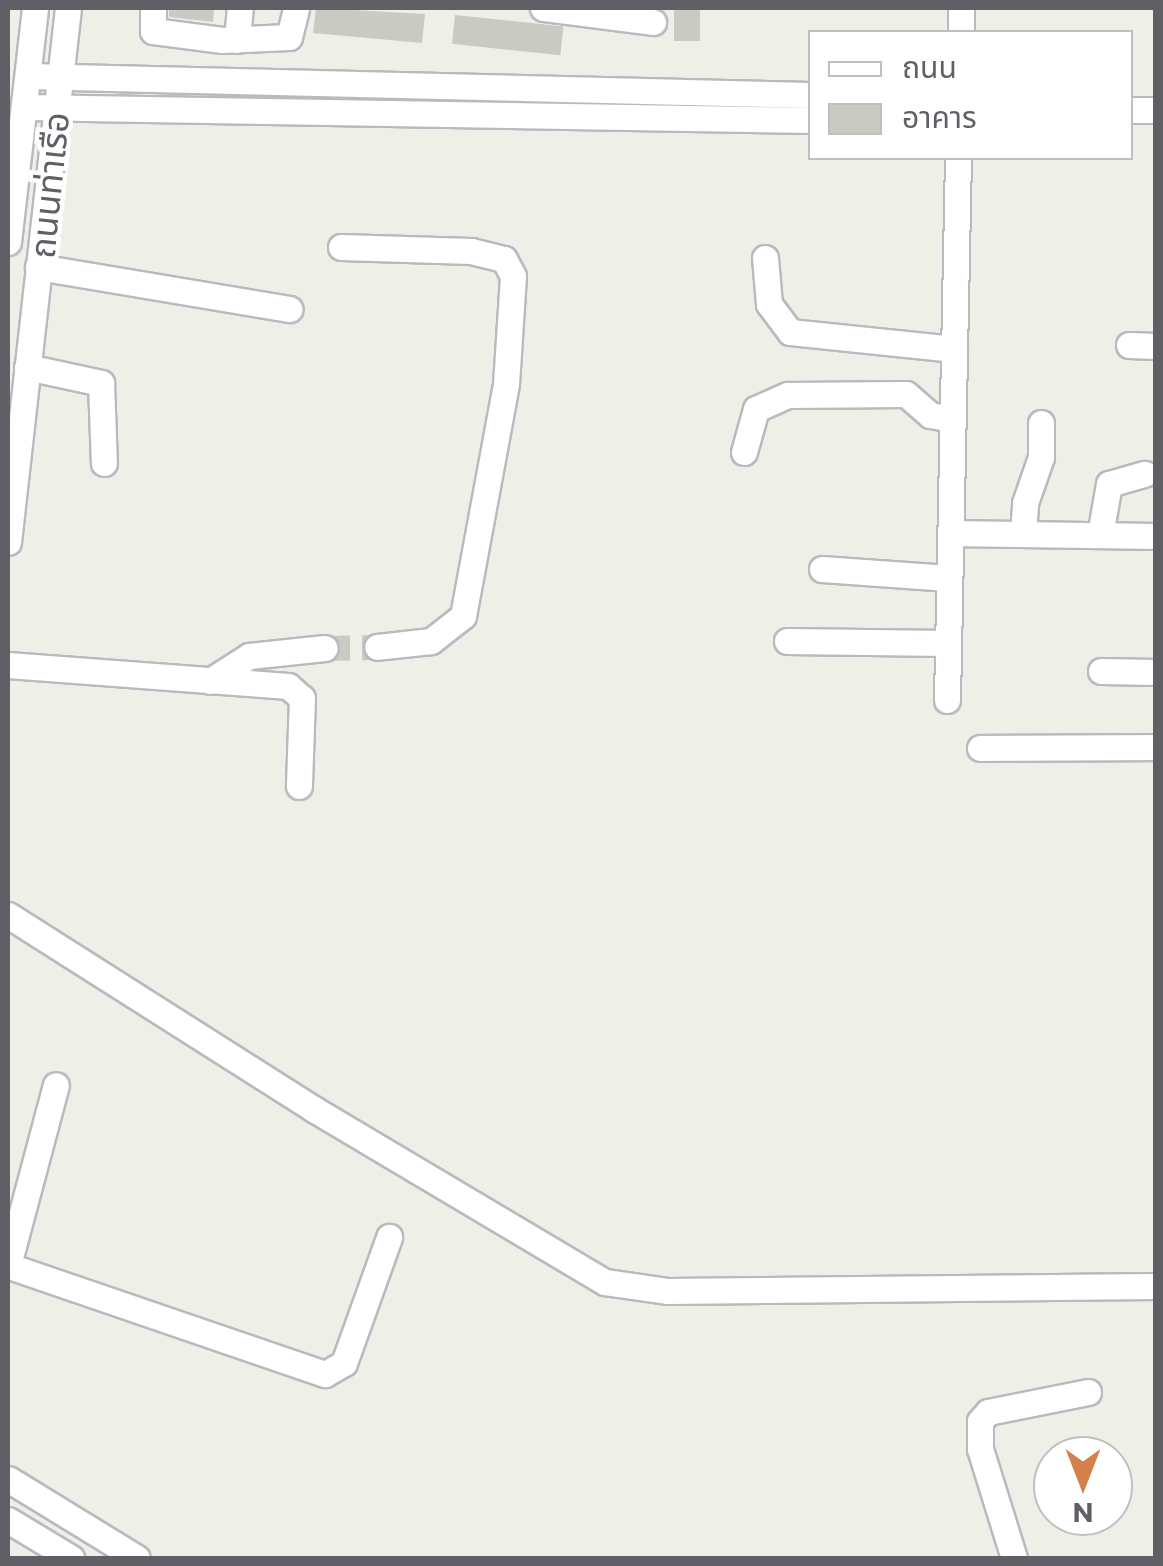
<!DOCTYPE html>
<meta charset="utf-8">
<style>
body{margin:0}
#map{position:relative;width:1163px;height:1566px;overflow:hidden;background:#eeefe7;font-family:Commissioner,"Noto Sans Thai",sans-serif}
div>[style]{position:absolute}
.building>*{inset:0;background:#cacac4;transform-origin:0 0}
.minor-tunnel>*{height:25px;margin-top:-12.5px;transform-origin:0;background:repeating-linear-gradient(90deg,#cacbc6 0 25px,transparent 0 37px)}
.roads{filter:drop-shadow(2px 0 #b9b9bf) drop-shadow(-2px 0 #b9b9bf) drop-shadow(0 2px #b9b9bf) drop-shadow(0 -2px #b9b9bf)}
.minor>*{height:25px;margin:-12.5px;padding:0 12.5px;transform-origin:12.5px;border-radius:12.5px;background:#fff}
span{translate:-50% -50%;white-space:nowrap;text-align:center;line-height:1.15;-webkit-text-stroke:9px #fff;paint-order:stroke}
.street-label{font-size:35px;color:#5f5f65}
.frame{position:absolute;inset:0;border:10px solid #5f5f65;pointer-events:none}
.legend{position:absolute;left:808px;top:30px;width:325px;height:130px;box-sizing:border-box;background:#fff;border:2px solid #bfbfc1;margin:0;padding:12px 18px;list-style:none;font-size:30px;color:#5f5f65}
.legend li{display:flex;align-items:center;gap:20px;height:50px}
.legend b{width:50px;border:2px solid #bfbfc1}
.north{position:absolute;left:1033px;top:1436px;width:100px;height:100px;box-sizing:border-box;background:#fff;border:2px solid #bfbfc1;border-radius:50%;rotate:180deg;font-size:28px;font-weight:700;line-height:40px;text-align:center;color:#5f5f65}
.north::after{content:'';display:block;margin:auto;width:35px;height:45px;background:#d58048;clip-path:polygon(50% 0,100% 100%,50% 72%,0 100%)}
</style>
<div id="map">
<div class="building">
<div style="clip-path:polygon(169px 8px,214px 8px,213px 22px,169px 17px)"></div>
<div style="clip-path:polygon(316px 8px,425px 14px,422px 43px,313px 33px)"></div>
<div style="left:674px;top:8px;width:26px;height:33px"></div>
<div style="left:455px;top:15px;width:109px;height:29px;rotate:6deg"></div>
</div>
<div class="minor-tunnel">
<div style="left:325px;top:648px;width:52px;rotate:-1.1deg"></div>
</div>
<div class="roads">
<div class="minor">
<div style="left:153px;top:8px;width:23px;rotate:90deg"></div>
<div style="left:153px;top:31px;width:70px;rotate:7.4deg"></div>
<div style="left:222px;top:40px;width:67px;rotate:-2.6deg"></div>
<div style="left:289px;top:37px;width:30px;rotate:-76deg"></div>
<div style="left:543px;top:8px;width:111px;rotate:7.3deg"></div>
<div style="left:961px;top:32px;width:24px;rotate:-90deg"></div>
<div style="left:237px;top:40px;width:32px;rotate:-85deg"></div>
<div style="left:28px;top:76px;width:782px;rotate:1.39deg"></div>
<div style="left:25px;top:107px;width:785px;rotate:0.95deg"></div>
<div style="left:1130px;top:110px;width:26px"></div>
<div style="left:8px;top:242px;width:236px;rotate:-83.4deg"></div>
<div style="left:341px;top:247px;width:130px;rotate:1.8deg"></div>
<div style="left:471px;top:251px;width:34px;rotate:14deg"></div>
<div style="left:504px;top:259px;width:19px;rotate:62deg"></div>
<div style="left:513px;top:276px;width:108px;rotate:93.7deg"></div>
<div style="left:506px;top:384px;width:236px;rotate:100.5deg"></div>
<div style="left:463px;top:616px;width:41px;rotate:142deg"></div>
<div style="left:431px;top:641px;width:54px;rotate:173.7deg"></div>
<div style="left:765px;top:258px;width:46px;rotate:85deg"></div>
<div style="left:769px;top:304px;width:35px;rotate:53deg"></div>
<div style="left:790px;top:332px;width:165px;rotate:5.9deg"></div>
<div style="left:38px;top:267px;width:255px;rotate:9.5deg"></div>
<div style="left:1129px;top:345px;width:27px;rotate:2deg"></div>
<div style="left:27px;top:367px;width:76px;rotate:12.2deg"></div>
<div style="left:101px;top:383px;width:80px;rotate:87.9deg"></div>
<div style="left:744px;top:452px;width:45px;rotate:-74.4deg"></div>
<div style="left:756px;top:409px;width:35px;rotate:-24deg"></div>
<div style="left:788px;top:395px;width:118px;rotate:-0.5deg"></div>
<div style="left:906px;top:394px;width:32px;rotate:41deg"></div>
<div style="left:930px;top:415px;width:22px;rotate:10deg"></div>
<div style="left:950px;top:533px;width:206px;rotate:0.8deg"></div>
<div style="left:1023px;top:534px;width:31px;rotate:-86deg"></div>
<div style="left:1025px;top:503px;width:49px;rotate:-70.8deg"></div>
<div style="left:1041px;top:457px;width:34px;rotate:-90deg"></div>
<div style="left:1100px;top:535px;width:52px;rotate:-80deg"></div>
<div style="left:1109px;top:484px;width:37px;rotate:-16deg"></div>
<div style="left:8px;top:542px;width:537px;rotate:-83.59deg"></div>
<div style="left:822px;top:569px;width:127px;rotate:4.1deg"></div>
<div style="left:787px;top:641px;width:161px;rotate:0.7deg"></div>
<div style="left:8px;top:665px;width:281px;rotate:4.3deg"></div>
<div style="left:288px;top:686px;width:18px;rotate:41deg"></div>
<div style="left:302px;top:698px;width:88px;rotate:92deg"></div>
<div style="left:1101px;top:671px;width:55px;rotate:1deg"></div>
<div style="left:210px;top:681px;width:46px;rotate:-32.7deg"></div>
<div style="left:249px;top:656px;width:76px;rotate:-6deg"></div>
<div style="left:947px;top:700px;width:542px;rotate:-88.84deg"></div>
<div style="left:980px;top:748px;width:176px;rotate:-0.3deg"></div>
<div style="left:8px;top:915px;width:364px;rotate:32.4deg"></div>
<div style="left:315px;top:1110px;width:337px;rotate:30.7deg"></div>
<div style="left:605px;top:1282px;width:64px;rotate:8.1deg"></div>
<div style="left:668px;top:1291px;width:488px;rotate:-0.6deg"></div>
<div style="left:8px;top:1265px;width:186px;rotate:-75.1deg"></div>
<div style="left:9px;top:1266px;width:334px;rotate:18.9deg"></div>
<div style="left:325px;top:1374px;width:22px;rotate:-30deg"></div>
<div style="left:344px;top:1363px;width:134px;rotate:-70.3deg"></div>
<div style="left:8px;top:1479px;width:151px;rotate:31.5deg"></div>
<div style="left:8px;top:1520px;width:74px;rotate:31.1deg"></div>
<div style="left:1014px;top:1558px;width:114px;rotate:-107.3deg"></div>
<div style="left:980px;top:1449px;width:28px;rotate:-90deg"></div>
<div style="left:980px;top:1421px;width:12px;rotate:-48deg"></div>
<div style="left:988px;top:1412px;width:102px;rotate:-11.3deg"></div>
</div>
</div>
<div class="street-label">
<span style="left:48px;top:185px;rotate:-84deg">ถนนท่าเรือ</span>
</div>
<div class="frame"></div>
<ul class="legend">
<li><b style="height:12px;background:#fff"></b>ถนน</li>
<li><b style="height:28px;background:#cacac4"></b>อาคาร</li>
</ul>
<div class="north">N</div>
</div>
